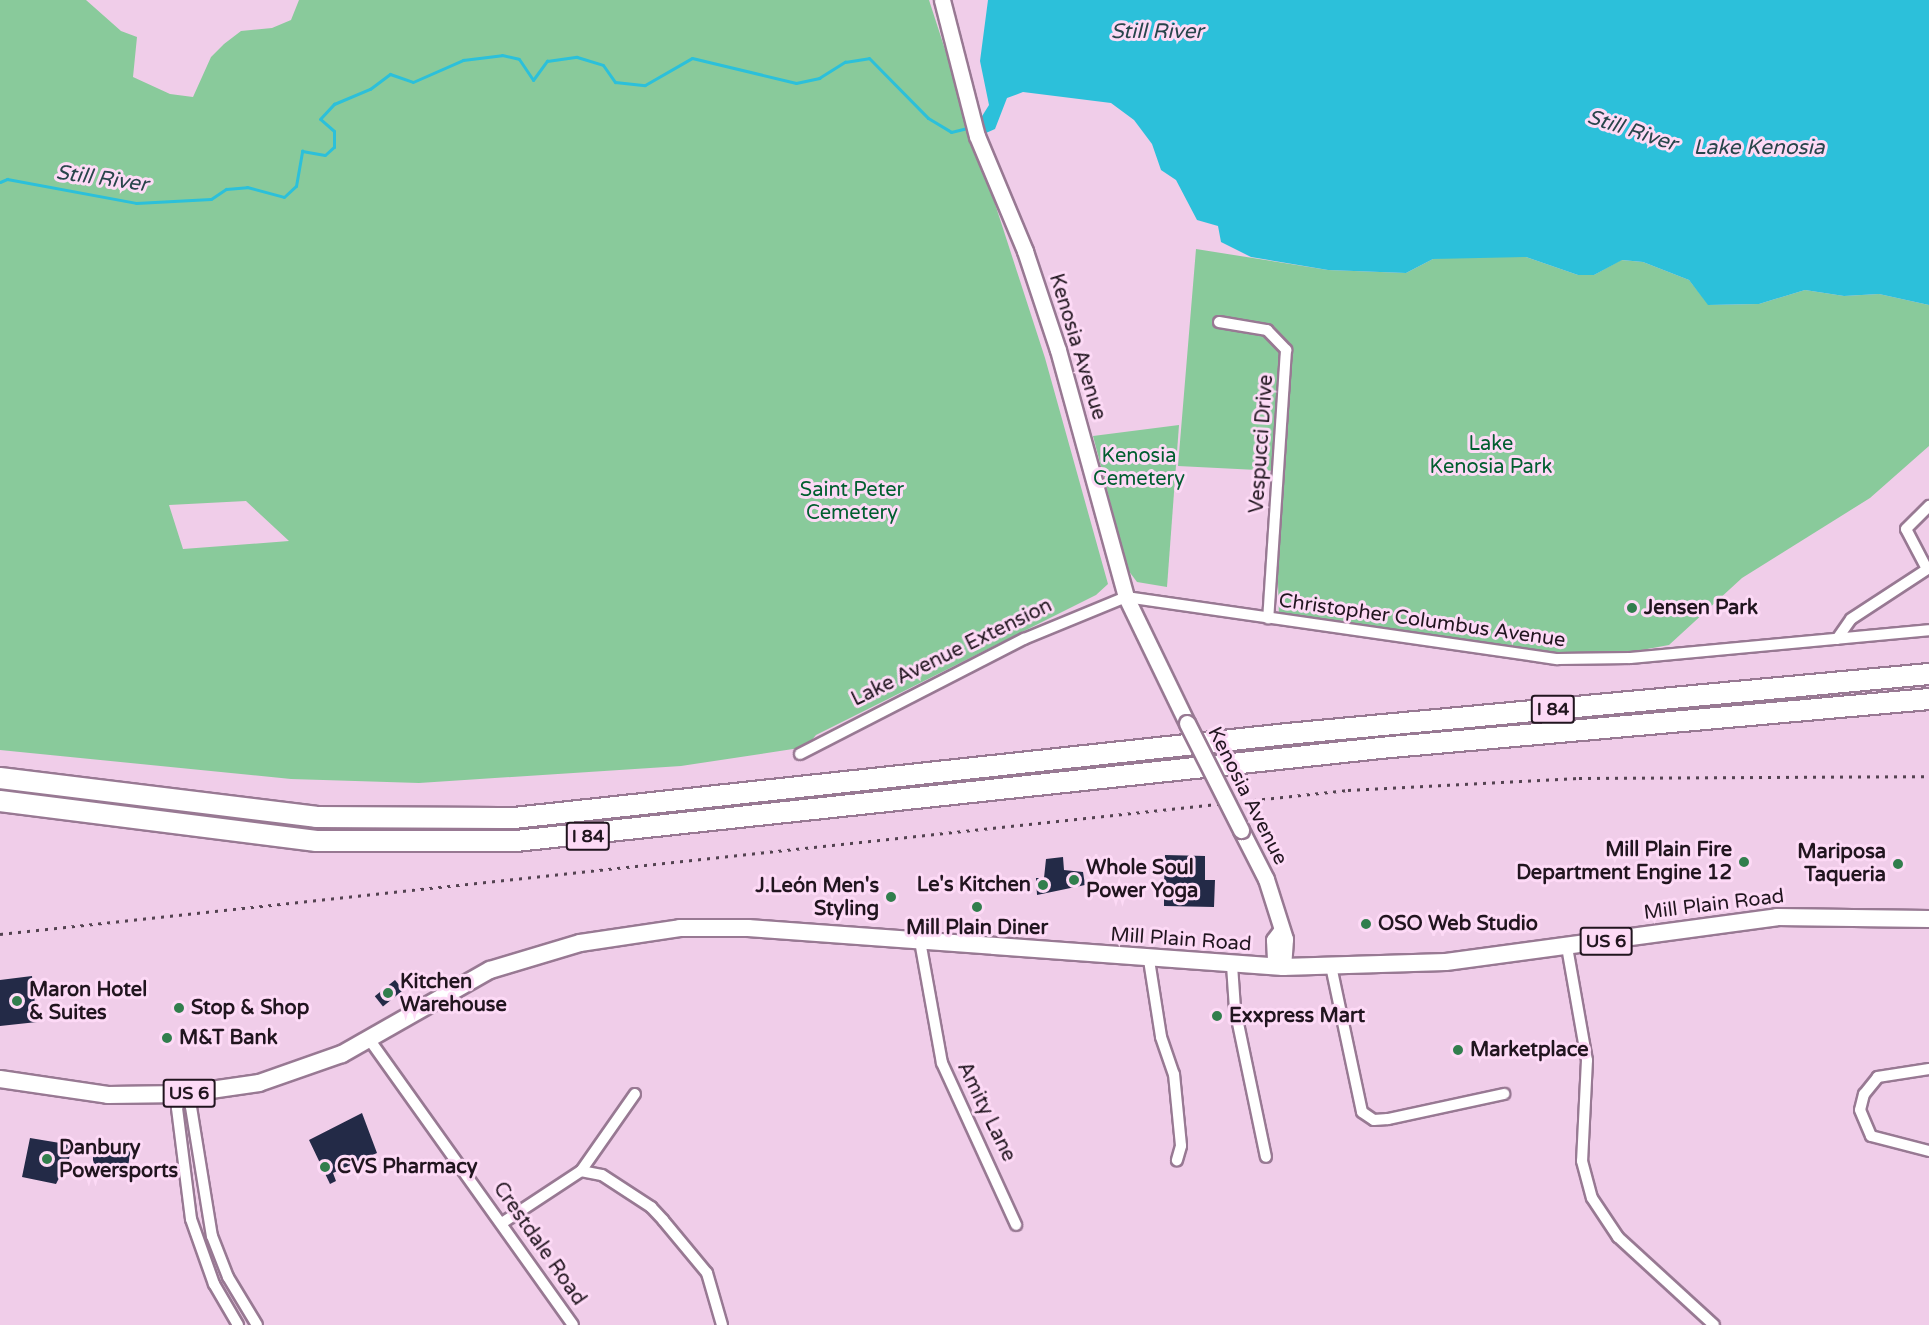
<!DOCTYPE html>
<meta charset="utf-8">
<style>
body{margin:0}
#map{position:relative;width:1929px;height:1325px;overflow:hidden;background:#f0cde9;font-family:"Varela Round",sans-serif}
div>[style]{position:absolute}
.green>*{inset:0;background:#89ca9b}
.water>*{inset:0;background:#2cc0da}
.stream>*{height:3px;margin:-1.5px;padding:0 1.5px;transform-origin:1.5px;border-radius:1.5px;background:#2cc0da}
.building>*{inset:0;background:#232a47;transform-origin:0 0}
.roads{filter:drop-shadow(2px 0 #987993) drop-shadow(-2px 0 #987993) drop-shadow(0 2px #987993) drop-shadow(0 -2px #987993)}
.street>*{height:10px;margin:-5px;padding:0 5px;transform-origin:5px;border-radius:5px;background:#fff}
.secondary>*{height:15px;margin:-7.5px;padding:0 7.5px;transform-origin:7.5px;border-radius:7.5px;background:#fff}
.primary>*{height:16px;margin:-8px;padding:0 8px;transform-origin:8px;border-radius:8px;background:#fff}
.highway>*{height:20px;margin:-10px;padding:0 10px;transform-origin:10px;border-radius:10px;background:#fff}
.rail>*{height:3px;margin-top:-1.5px;transform-origin:0;background:repeating-linear-gradient(90deg,#544351 0 3px,transparent 0 9px)}
.bridges{filter:drop-shadow(2px 0 #987993) drop-shadow(-2px 0 #987993) drop-shadow(0 2px #987993) drop-shadow(0 -2px #987993)}
.secondary-bridge>*{height:15px;margin:-7.5px;padding:0 7.5px;transform-origin:7.5px;border-radius:7.5px;background:#fff}
.dots>*{width:16px;height:16px;translate:-50% -50%;box-sizing:border-box;border:3px solid #fddaf6;border-radius:50%}
span{translate:-50% -50%;white-space:nowrap;text-align:center;line-height:1.15;-webkit-text-stroke:6px #fddaf6;paint-order:stroke}
.shield-label span{padding:2px 4px;background:#fddaf6;border:2px solid;border-radius:4px;-webkit-text-stroke-width:0}
.shield-label{font-size:18px;color:#21151f;font-weight:700}
.street-label{font-size:20px;color:#21151f}
.park-label{font-size:20px;color:#005e2f}
.poi-label{font-size:20px;color:#21151f;font-weight:700}
.left{translate:0 -50%;text-align:left}
.right{translate:-100% -50%;text-align:right}
.water-label{font-size:21px;color:#28454b;font-style:italic}
</style>
<div id="map">
<div class="green">
<div style="clip-path:polygon(evenodd,0 0,86px 0,121px 31px,137px 37px,133px 77px,170px 94px,193px 97px,211px 57px,224px 44px,241px 31px,272px 28px,291px 20px,299px 0,929px 0,1045px 358px,1108px 584px,1096px 595px,816px 735px,806px 747px,681px 766px,419px 783px,291px 779px,0 750px,0 0,246px 501px,289px 541px,183px 549px,169px 505px,246px 501px)"></div>
<div style="clip-path:polygon(1196px 249px,1328px 270px,1406px 273px,1433px 259px,1450px 257px,1526px 257px,1578px 275px,1594px 275px,1621px 260px,1643px 262px,1689px 280px,1709px 305px,1759px 304px,1805px 290px,1844px 296px,1879px 294px,1929px 305px,1929px 446px,1870px 498px,1742px 578px,1669px 645px,1609px 656px,1532px 660px,1279px 618px,1275px 471px,1178px 466px)"></div>
<div style="clip-path:polygon(1179px 425px,1167px 587px,1137px 582px,1128px 570px,1093px 436px)"></div>
</div>
<div class="water">
<div style="clip-path:polygon(988px 0,1929px 0,1929px 305px,1879px 294px,1844px 296px,1805px 290px,1759px 304px,1708px 305px,1689px 280px,1643px 262px,1622px 260px,1594px 275px,1578px 275px,1526px 257px,1433px 259px,1406px 273px,1328px 270px,1251px 257px,1221px 242px,1218px 226px,1197px 220px,1176px 180px,1161px 170px,1152px 144px,1134px 120px,1111px 103px,1023px 92px,1007px 98px,995px 129px,986px 133px,979px 121px,989px 105px,980px 61px)"></div>
</div>
<div class="stream">
<div style="left:0;top:182px;width:8px;rotate:-23deg"></div>
<div style="left:7px;top:179px;width:131px;rotate:10.5deg"></div>
<div style="left:136px;top:203px;width:75px;rotate:-3.1deg"></div>
<div style="left:211px;top:199px;width:18px;rotate:-34deg"></div>
<div style="left:226px;top:189px;width:21px;rotate:-5deg"></div>
<div style="left:247px;top:187px;width:38px;rotate:15deg"></div>
<div style="left:284px;top:197px;width:16px;rotate:-43deg"></div>
<div style="left:296px;top:186px;width:36px;rotate:-80deg"></div>
<div style="left:302px;top:151px;width:23px;rotate:10deg"></div>
<div style="left:325px;top:155px;width:12px;rotate:-42deg"></div>
<div style="left:334px;top:147px;width:16px;rotate:-90deg"></div>
<div style="left:334px;top:131px;width:18px;rotate:-139deg"></div>
<div style="left:320px;top:119px;width:21px;rotate:-47deg"></div>
<div style="left:334px;top:104px;width:39px;rotate:-23deg"></div>
<div style="left:370px;top:89px;width:25px;rotate:-37deg"></div>
<div style="left:390px;top:74px;width:24px;rotate:19deg"></div>
<div style="left:413px;top:82px;width:55px;rotate:-23.7deg"></div>
<div style="left:463px;top:60px;width:39px;rotate:-7deg"></div>
<div style="left:502px;top:55px;width:17px;rotate:13deg"></div>
<div style="left:519px;top:59px;width:25px;rotate:56deg"></div>
<div style="left:533px;top:80px;width:24px;rotate:-54deg"></div>
<div style="left:547px;top:61px;width:30px;rotate:-8deg"></div>
<div style="left:577px;top:57px;width:27px;rotate:17deg"></div>
<div style="left:603px;top:65px;width:21px;rotate:55deg"></div>
<div style="left:615px;top:82px;width:30px;rotate:6deg"></div>
<div style="left:645px;top:85px;width:54px;rotate:-29.9deg"></div>
<div style="left:692px;top:58px;width:107px;rotate:13.5deg"></div>
<div style="left:796px;top:83px;width:24px;rotate:-12deg"></div>
<div style="left:819px;top:78px;width:31px;rotate:-32deg"></div>
<div style="left:845px;top:62px;width:24px;rotate:-9deg"></div>
<div style="left:869px;top:58px;width:84px;rotate:45.5deg"></div>
<div style="left:928px;top:118px;width:27px;rotate:31deg"></div>
<div style="left:951px;top:132px;width:21px;rotate:-14deg"></div>
</div>
<div class="building">
<div style="clip-path:polygon(1165px 855px,1205px 856px,1205px 880px,1215px 880px,1214px 907px,1164px 906px,1164px 895px,1154px 895px,1154px 887px,1164px 885px)"></div>
<div style="clip-path:polygon(1063px 857px,1064px 870px,1083px 872px,1085px 885px,1037px 895px,1036px 878px,1044px 878px,1046px 859px)"></div>
<div style="clip-path:polygon(32px 976px,37px 1022px,0 1026px,0 980px)"></div>
<div style="left:395px;top:980px;width:13px;height:26px;rotate:51deg"></div>
<div style="clip-path:polygon(362px 1113px,377px 1153px,333px 1173px,336px 1181px,330px 1184px,309px 1140px)"></div>
<div style="clip-path:polygon(30px 1138px,72px 1145px,66px 1173px,62px 1172px,56px 1184px,22px 1177px)"></div>
<div style="left:95px;top:1145px;width:36px;height:20px;rotate:9deg"></div>
</div>
<div class="roads">
<div class="street">
<div style="left:1219px;top:322px;width:49px;rotate:9.5deg"></div>
<div style="left:1267px;top:330px;width:28px;rotate:46deg"></div>
<div style="left:1286px;top:350px;width:269px;rotate:93.8deg"></div>
<div style="left:1927px;top:569px;width:45px;rotate:-117.7deg"></div>
<div style="left:1906px;top:529px;width:33px;rotate:-45deg"></div>
<div style="left:1837px;top:639px;width:24px;rotate:-55deg"></div>
<div style="left:1851px;top:619px;width:93px;rotate:-33.2deg"></div>
<div style="left:800px;top:754px;width:252px;rotate:-27.2deg"></div>
<div style="left:1024px;top:639px;width:110px;rotate:-22.4deg"></div>
<div style="left:1126px;top:597px;width:436px;rotate:8.2deg"></div>
<div style="left:1558px;top:659px;width:72px;rotate:-0.8deg"></div>
<div style="left:1630px;top:658px;width:300px;rotate:-5.3deg"></div>
<div style="left:920px;top:941px;width:124px;rotate:79.8deg"></div>
<div style="left:942px;top:1063px;width:178px;rotate:65.4deg"></div>
<div style="left:1567px;top:947px;width:115px;rotate:80deg"></div>
<div style="left:1587px;top:1060px;width:101px;rotate:92.8deg"></div>
<div style="left:1582px;top:1161px;width:38px;rotate:75deg"></div>
<div style="left:1592px;top:1198px;width:47px;rotate:56.3deg"></div>
<div style="left:1618px;top:1237px;width:130px;rotate:42.5deg"></div>
<div style="left:1149px;top:960px;width:78px;rotate:81.1deg"></div>
<div style="left:1161px;top:1037px;width:39px;rotate:71deg"></div>
<div style="left:1174px;top:1074px;width:72px;rotate:84.4deg"></div>
<div style="left:1181px;top:1146px;width:15px;rotate:106deg"></div>
<div style="left:1232px;top:965px;width:44px;rotate:86.1deg"></div>
<div style="left:1235px;top:1009px;width:151px;rotate:78.2deg"></div>
<div style="left:1331px;top:966px;width:149px;rotate:78deg"></div>
<div style="left:1362px;top:1112px;width:14px;rotate:34deg"></div>
<div style="left:1374px;top:1120px;width:14px;rotate:-4deg"></div>
<div style="left:1388px;top:1119px;width:119px;rotate:-12.2deg"></div>
<div style="left:369px;top:1039px;width:351px;rotate:54.5deg"></div>
<div style="left:1929px;top:1069px;width:52px;rotate:171.1deg"></div>
<div style="left:1878px;top:1077px;width:22px;rotate:129deg"></div>
<div style="left:1864px;top:1094px;width:16px;rotate:104deg"></div>
<div style="left:1860px;top:1110px;width:28px;rotate:67deg"></div>
<div style="left:1871px;top:1136px;width:60px;rotate:14.5deg"></div>
<div style="left:581px;top:1171px;width:21px;rotate:11deg"></div>
<div style="left:602px;top:1175px;width:59px;rotate:33.1deg"></div>
<div style="left:651px;top:1207px;width:18px;rotate:47deg"></div>
<div style="left:663px;top:1220px;width:69px;rotate:50.3deg"></div>
<div style="left:707px;top:1273px;width:54px;rotate:73.9deg"></div>
<div style="left:502px;top:1223px;width:95px;rotate:-33.4deg"></div>
<div style="left:581px;top:1171px;width:94px;rotate:-55deg"></div>
<div style="left:238px;top:1325px;width:48px;rotate:-120.3deg"></div>
<div style="left:214px;top:1284px;width:69px;rotate:-109.5deg"></div>
<div style="left:191px;top:1219px;width:112px;rotate:-97.2deg"></div>
<div style="left:177px;top:1108px;width:15px;rotate:-67deg"></div>
<div style="left:183px;top:1094px;width:15px;rotate:58deg"></div>
<div style="left:191px;top:1107px;width:131px;rotate:80.8deg"></div>
<div style="left:212px;top:1236px;width:44px;rotate:68.7deg"></div>
<div style="left:228px;top:1277px;width:56px;rotate:58.9deg"></div>
</div>
<div class="secondary">
<div style="left:942px;top:0;width:140px;rotate:75.6deg"></div>
<div style="left:977px;top:136px;width:125px;rotate:67.3deg"></div>
<div style="left:1025px;top:251px;width:104px;rotate:71.6deg"></div>
<div style="left:1058px;top:350px;width:256px;rotate:74.6deg"></div>
<div style="left:1126px;top:597px;width:140px;rotate:64.2deg"></div>
<div style="left:1241px;top:830px;width:55px;rotate:63deg"></div>
<div style="left:1266px;top:879px;width:63px;rotate:72.4deg"></div>
<div style="left:1285px;top:939px;width:28px;rotate:94deg"></div>
<div style="left:1283px;top:967px;width:11px;rotate:-135deg"></div>
<div style="left:1275px;top:959px;width:19px;rotate:-93deg"></div>
<div style="left:1274px;top:940px;width:10px;rotate:-53deg"></div>
</div>
<div class="primary">
<div style="left:0;top:1079px;width:109px;rotate:8.4deg"></div>
<div style="left:108px;top:1095px;width:75px;rotate:-0.8deg"></div>
<div style="left:183px;top:1094px;width:77px;rotate:-8.2deg"></div>
<div style="left:259px;top:1083px;width:88px;rotate:-19.3deg"></div>
<div style="left:342px;top:1054px;width:170px;rotate:-29.6deg"></div>
<div style="left:490px;top:970px;width:94px;rotate:-16.7deg"></div>
<div style="left:580px;top:943px;width:101px;rotate:-8.5deg"></div>
<div style="left:680px;top:928px;width:68px"></div>
<div style="left:748px;top:928px;width:536px;rotate:4.17deg"></div>
<div style="left:1283px;top:967px;width:163px;rotate:-1.8deg"></div>
<div style="left:1446px;top:962px;width:334px;rotate:-7.7deg"></div>
<div style="left:1777px;top:917px;width:152px;rotate:0.8deg"></div>
</div>
<div class="highway">
<div style="left:0;top:778px;width:318px;rotate:7deg"></div>
<div style="left:316px;top:817px;width:198px;rotate:0.3deg"></div>
<div style="left:514px;top:818px;width:778px;rotate:-6.2deg"></div>
<div style="left:1287px;top:734px;width:645px;rotate:-5.34deg"></div>
<div style="left:0;top:801px;width:319px;rotate:7.2deg"></div>
<div style="left:316px;top:841px;width:200px"></div>
<div style="left:516px;top:841px;width:869px;rotate:-6.14deg"></div>
<div style="left:1380px;top:748px;width:551px;rotate:-5.1deg"></div>
</div>
</div>
<div class="rail">
<div style="left:0;top:934px;width:1356px;rotate:-6.1deg"></div>
<div style="left:1348px;top:790px;width:231px;rotate:-3deg"></div>
<div style="left:1579px;top:778px;width:350px;rotate:-0.3deg"></div>
</div>
<div class="bridges">
<div class="secondary-bridge">
<div style="left:1187px;top:723px;width:120px;rotate:63.2deg"></div>
</div>
</div>
<div class="dots">
<div style="left:1632px;top:608px;background:#317e4d"></div>
<div style="left:1744px;top:862px;background:#317e4d"></div>
<div style="left:1898px;top:864px;background:#317e4d"></div>
<div style="left:1074px;top:880px;background:#317e4d"></div>
<div style="left:1043px;top:885px;background:#317e4d"></div>
<div style="left:891px;top:897px;background:#317e4d"></div>
<div style="left:977px;top:907px;background:#317e4d"></div>
<div style="left:1366px;top:924px;background:#317e4d"></div>
<div style="left:388px;top:993px;background:#317e4d"></div>
<div style="left:17px;top:1001px;background:#317e4d"></div>
<div style="left:179px;top:1008px;background:#317e4d"></div>
<div style="left:1217px;top:1016px;background:#317e4d"></div>
<div style="left:167px;top:1038px;background:#317e4d"></div>
<div style="left:1458px;top:1050px;background:#317e4d"></div>
<div style="left:47px;top:1159px;background:#317e4d"></div>
<div style="left:325px;top:1167px;background:#317e4d"></div>
</div>
<div class="shield-label">
<span style="left:1553px;top:709px">I 84</span>
<span style="left:588px;top:836px">I 84</span>
<span style="left:1606px;top:941px">US 6</span>
<span style="left:189px;top:1093px">US 6</span>
</div>
<div class="street-label">
<span style="left:1077px;top:347px;rotate:73deg">Kenosia Avenue</span>
<span style="left:1262px;top:444px;rotate:-86deg">Vespucci Drive</span>
<span style="left:1422px;top:621px;rotate:8deg">Christopher Columbus Avenue</span>
<span style="left:952px;top:653px;rotate:-26deg">Lake Avenue Extension</span>
<span style="left:1247px;top:796px;rotate:63deg">Kenosia Avenue</span>
<span style="left:1714px;top:905px;rotate:-7deg">Mill Plain Road</span>
<span style="left:1181px;top:940px;rotate:4deg">Mill Plain Road</span>
<span style="left:986px;top:1112px;rotate:64deg">Amity Lane</span>
<span style="left:539px;top:1244px;rotate:55deg">Crestdale Road</span>
</div>
<div class="park-label">
<span style="left:1491px;top:456px">Lake<br>Kenosia Park</span>
<span style="left:1139px;top:468px">Kenosia<br>Cemetery</span>
<span style="left:852px;top:502px">Saint Peter<br>Cemetery</span>
</div>
<div class="poi-label">
<span class="left" style="left:1644px;top:608px">Jensen Park</span>
<span class="right" style="left:1732px;top:862px">Mill Plain Fire<br>Department Engine 12</span>
<span class="right" style="left:1886px;top:864px">Mariposa<br>Taqueria</span>
<span class="left" style="left:1086px;top:880px">Whole Soul<br>Power Yoga</span>
<span class="right" style="left:1031px;top:885px">Le's Kitchen</span>
<span class="right" style="left:879px;top:898px">J.León Men's<br>Styling</span>
<span class="left" style="left:1378px;top:924px">OSO Web Studio</span>
<span style="left:977px;top:928px">Mill Plain Diner</span>
<span class="left" style="left:400px;top:994px">Kitchen<br>Warehouse</span>
<span class="left" style="left:29px;top:1002px">Maron Hotel<br>&amp; Suites</span>
<span class="left" style="left:191px;top:1008px">Stop &amp; Shop</span>
<span class="left" style="left:1229px;top:1016px">Exxpress Mart</span>
<span class="left" style="left:179px;top:1038px">M&amp;T Bank</span>
<span class="left" style="left:1470px;top:1050px">Marketplace</span>
<span class="left" style="left:59px;top:1160px">Danbury<br>Powersports</span>
<span class="left" style="left:337px;top:1167px">CVS Pharmacy</span>
</div>
<div class="water-label">
<span style="left:1157px;top:32px">Still River</span>
<span style="left:1632px;top:131px;rotate:18deg">Still River</span>
<span style="left:1759px;top:148px">Lake Kenosia</span>
<span style="left:102px;top:179px;rotate:8deg">Still River</span>
</div>
</div>
